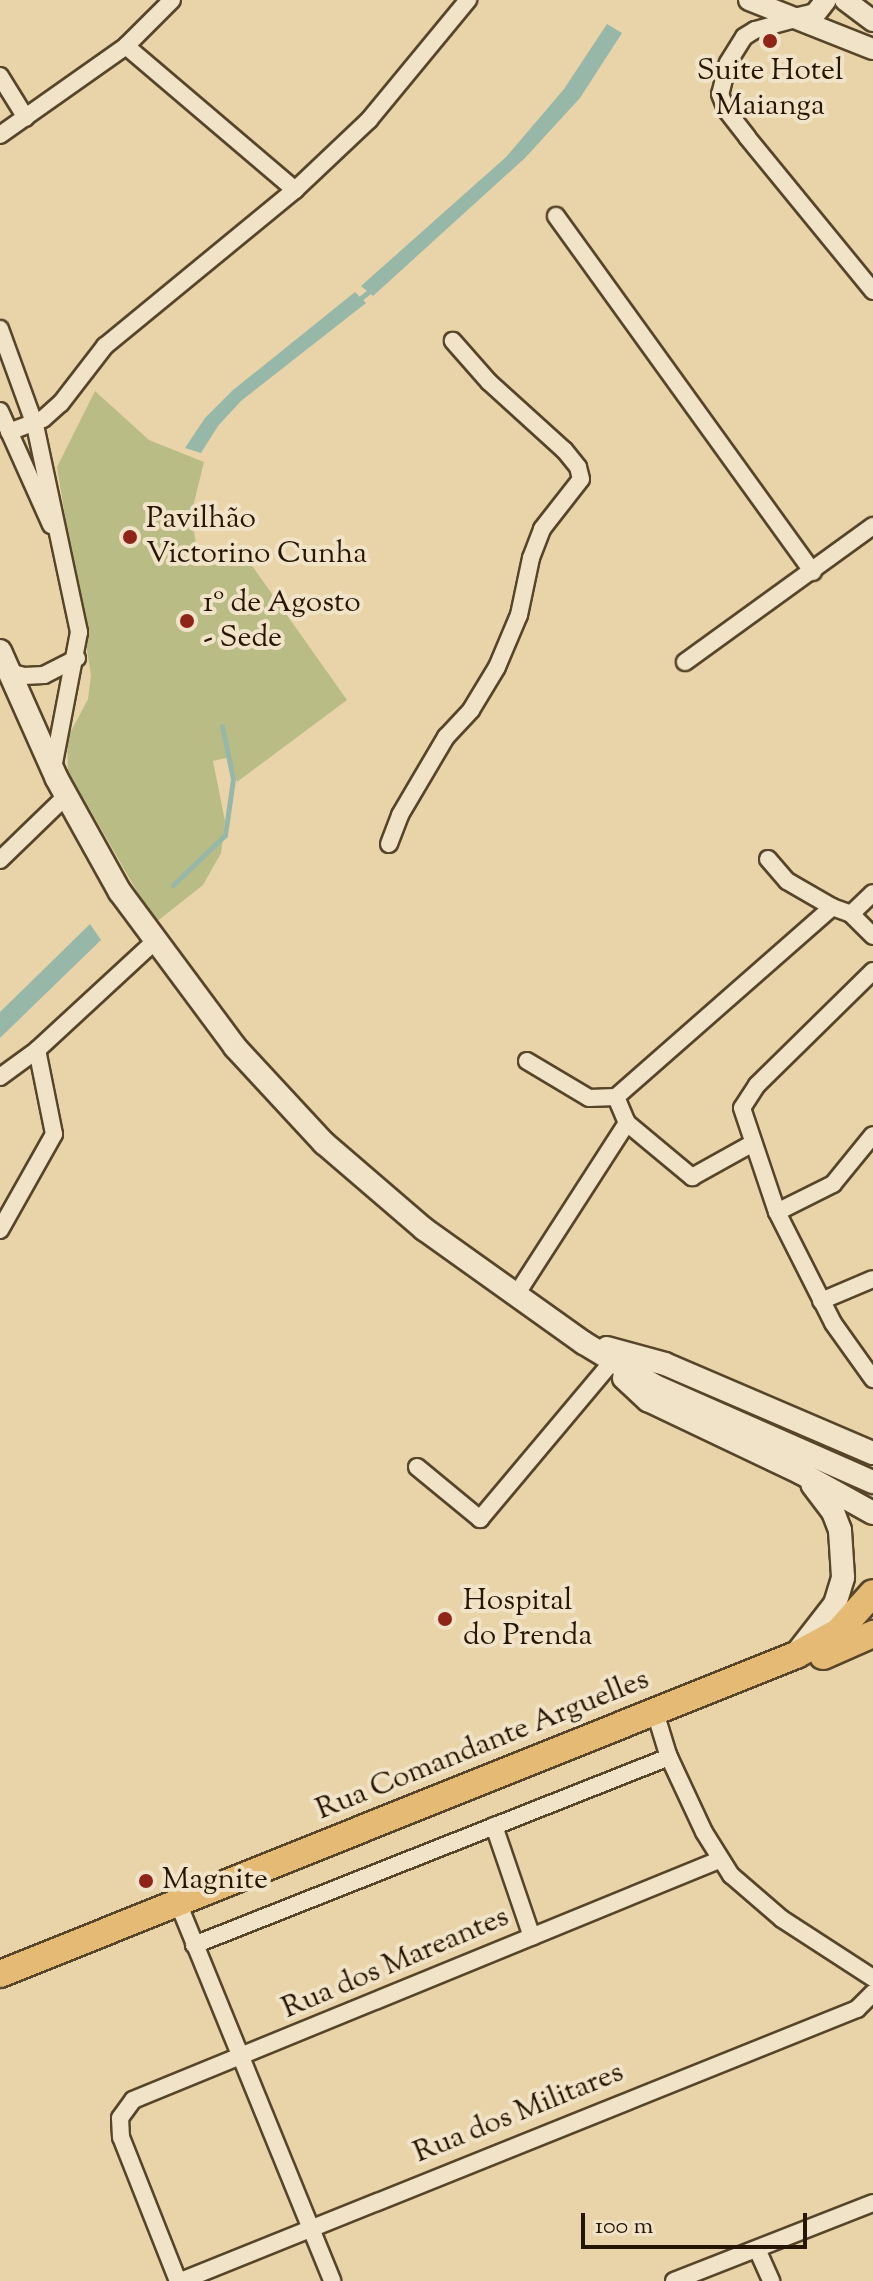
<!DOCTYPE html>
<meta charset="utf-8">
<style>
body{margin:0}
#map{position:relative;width:873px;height:2281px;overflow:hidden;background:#e9d4a9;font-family:"Sorts Mill Goudy",serif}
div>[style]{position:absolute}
.green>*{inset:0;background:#babc86}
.water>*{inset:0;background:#97b8a8}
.stream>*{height:5px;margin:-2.5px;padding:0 2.5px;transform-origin:2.5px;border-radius:2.5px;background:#97b8a8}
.roads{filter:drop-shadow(2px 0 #57452a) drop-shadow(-2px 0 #57452a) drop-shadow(0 2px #57452a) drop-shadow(0 -2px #57452a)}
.minor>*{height:16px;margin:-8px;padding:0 8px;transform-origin:8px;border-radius:8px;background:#f1e3c7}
.tertiary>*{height:20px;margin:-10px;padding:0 10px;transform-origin:10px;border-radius:10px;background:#f1e3c7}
.secondary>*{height:22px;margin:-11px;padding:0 11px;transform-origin:11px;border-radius:11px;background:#f1e3c7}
.primary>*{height:26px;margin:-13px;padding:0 13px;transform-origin:13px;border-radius:13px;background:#e4ba74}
.dots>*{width:22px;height:22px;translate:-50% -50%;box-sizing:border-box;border:4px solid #f1e3c7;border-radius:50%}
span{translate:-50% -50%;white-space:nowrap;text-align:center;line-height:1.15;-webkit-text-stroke:8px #f1e3c7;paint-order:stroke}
.poi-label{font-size:30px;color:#261500}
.left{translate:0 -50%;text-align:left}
.street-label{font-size:30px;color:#261500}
.scale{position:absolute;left:581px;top:2213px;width:226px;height:36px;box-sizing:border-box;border:4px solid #261500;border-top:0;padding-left:10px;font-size:24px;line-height:28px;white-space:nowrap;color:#261500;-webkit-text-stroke:6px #f1e3c7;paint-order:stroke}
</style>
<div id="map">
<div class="green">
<div style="clip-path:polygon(95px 391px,149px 440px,204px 462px,191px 515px,200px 566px,248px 560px,347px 700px,237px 782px,230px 757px,213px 761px,225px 821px,221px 853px,203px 885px,155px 923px,68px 771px,67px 739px,88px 699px,91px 675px,57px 467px)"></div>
</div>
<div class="water">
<div style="clip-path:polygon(607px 24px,622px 33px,580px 98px,525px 158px,373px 296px,361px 286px,506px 157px,564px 89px)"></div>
<div style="clip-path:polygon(355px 292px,366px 303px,241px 401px,218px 426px,201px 453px,185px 448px,205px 418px,233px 390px)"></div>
<div style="clip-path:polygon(90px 924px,101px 940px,0 1038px,0 1012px)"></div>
</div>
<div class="stream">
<div style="left:356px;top:302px;width:22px;rotate:-39deg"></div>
<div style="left:173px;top:885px;width:72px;rotate:-43.9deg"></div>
<div style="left:225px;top:835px;width:57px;rotate:-81.9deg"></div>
<div style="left:233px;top:779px;width:54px;rotate:-101.7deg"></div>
</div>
<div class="roads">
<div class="minor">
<div style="left:799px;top:18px;width:46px;rotate:164.7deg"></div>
<div style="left:755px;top:30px;width:13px;rotate:148deg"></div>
<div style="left:744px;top:37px;width:31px;rotate:122deg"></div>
<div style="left:728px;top:63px;width:32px;rotate:104deg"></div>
<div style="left:720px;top:94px;width:18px;rotate:68deg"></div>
<div style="left:727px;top:111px;width:33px;rotate:52deg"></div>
<div style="left:747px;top:137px;width:199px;rotate:50.7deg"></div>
<div style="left:126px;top:46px;width:222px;rotate:40.4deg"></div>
<div style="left:0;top:76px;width:49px;rotate:58.2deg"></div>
<div style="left:0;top:135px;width:154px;rotate:-35.2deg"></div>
<div style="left:126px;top:46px;width:65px;rotate:-45deg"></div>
<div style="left:556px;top:216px;width:439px;rotate:54.2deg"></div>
<div style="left:0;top:329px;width:102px;rotate:70deg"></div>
<div style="left:35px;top:425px;width:212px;rotate:78deg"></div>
<div style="left:79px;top:632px;width:138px;rotate:100.8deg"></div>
<div style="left:0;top:411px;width:125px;rotate:65.9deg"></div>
<div style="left:9px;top:432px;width:36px;rotate:-21deg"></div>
<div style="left:43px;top:419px;width:24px;rotate:-42deg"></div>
<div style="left:61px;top:403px;width:72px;rotate:-52.3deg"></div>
<div style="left:105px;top:346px;width:246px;rotate:-39.4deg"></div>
<div style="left:295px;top:190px;width:102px;rotate:-43.4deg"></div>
<div style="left:369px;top:120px;width:156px;rotate:-50.5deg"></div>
<div style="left:685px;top:662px;width:232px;rotate:-35.9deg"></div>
<div style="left:8px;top:672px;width:16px;rotate:14deg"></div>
<div style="left:24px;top:676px;width:20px;rotate:-3deg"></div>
<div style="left:44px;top:675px;width:37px;rotate:-27deg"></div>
<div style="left:389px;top:844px;width:31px;rotate:-69deg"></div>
<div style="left:400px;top:815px;width:91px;rotate:-59.5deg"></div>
<div style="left:446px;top:737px;width:37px;rotate:-47deg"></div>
<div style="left:471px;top:710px;width:50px;rotate:-58.8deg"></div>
<div style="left:497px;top:667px;width:56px;rotate:-67.1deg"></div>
<div style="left:519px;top:615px;width:58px;rotate:-78.1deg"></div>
<div style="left:531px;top:558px;width:31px;rotate:-69deg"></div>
<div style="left:542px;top:529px;width:63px;rotate:-52deg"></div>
<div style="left:581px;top:479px;width:12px;rotate:-104deg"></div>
<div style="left:578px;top:467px;width:22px;rotate:-129deg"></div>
<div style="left:564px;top:450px;width:101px;rotate:-137.8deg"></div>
<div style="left:489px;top:382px;width:55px;rotate:-131.3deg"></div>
<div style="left:768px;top:859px;width:29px;rotate:49deg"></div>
<div style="left:787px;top:881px;width:52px;rotate:30deg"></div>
<div style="left:832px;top:907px;width:20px;rotate:20deg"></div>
<div style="left:851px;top:914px;width:31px;rotate:45deg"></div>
<div style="left:0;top:860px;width:92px;rotate:-44.1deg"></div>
<div style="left:851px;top:914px;width:30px;rotate:-44deg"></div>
<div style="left:873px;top:971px;width:163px;rotate:135.5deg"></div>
<div style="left:757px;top:1085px;width:27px;rotate:123deg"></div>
<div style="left:742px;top:1108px;width:110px;rotate:71.4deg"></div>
<div style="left:777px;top:1212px;width:124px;rotate:63.2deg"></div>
<div style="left:833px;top:1323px;width:69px;rotate:54.5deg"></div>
<div style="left:527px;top:1061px;width:72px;rotate:30.8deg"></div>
<div style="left:589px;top:1098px;width:27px;rotate:-2deg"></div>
<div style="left:616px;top:1097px;width:288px;rotate:-41.3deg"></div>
<div style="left:0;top:1077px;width:46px;rotate:-36.1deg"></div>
<div style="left:37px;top:1050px;width:159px;rotate:-42.7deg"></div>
<div style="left:616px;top:1097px;width:28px;rotate:67deg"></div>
<div style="left:627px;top:1123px;width:85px;rotate:39.7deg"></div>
<div style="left:692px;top:1177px;width:70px;rotate:-29.1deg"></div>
<div style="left:777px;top:1212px;width:63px;rotate:-26.6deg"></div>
<div style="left:833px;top:1184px;width:63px;rotate:-50.8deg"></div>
<div style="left:0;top:1230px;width:110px;rotate:-60.6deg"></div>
<div style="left:54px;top:1134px;width:86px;rotate:-101.4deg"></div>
<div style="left:516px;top:1295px;width:205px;rotate:-57.2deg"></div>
<div style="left:821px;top:1301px;width:56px;rotate:-22.9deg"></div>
<div style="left:417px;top:1467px;width:82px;rotate:39.5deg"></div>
<div style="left:480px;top:1519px;width:201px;rotate:-50deg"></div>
<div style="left:659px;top:1725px;width:34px;rotate:73deg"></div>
<div style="left:669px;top:1757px;width:83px;rotate:65deg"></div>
<div style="left:704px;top:1832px;width:51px;rotate:57.9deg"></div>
<div style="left:731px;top:1875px;width:67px;rotate:40.8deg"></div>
<div style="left:782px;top:1919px;width:108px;rotate:33deg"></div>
<div style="left:494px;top:1826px;width:117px;rotate:71.1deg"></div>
<div style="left:183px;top:1915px;width:395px;rotate:67.8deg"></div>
<div style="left:194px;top:1945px;width:511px;rotate:-21.59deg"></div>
<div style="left:757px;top:2249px;width:35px;rotate:66deg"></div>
<div style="left:178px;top:2281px;width:155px;rotate:-111.6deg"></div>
<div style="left:121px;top:2137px;width:19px;rotate:-93deg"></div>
<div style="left:120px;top:2118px;width:22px;rotate:-54deg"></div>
<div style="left:133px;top:2100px;width:633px;rotate:-22.27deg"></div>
<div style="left:181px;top:2281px;width:729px;rotate:-21.92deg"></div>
<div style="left:857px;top:2009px;width:23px;rotate:-45deg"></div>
<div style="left:674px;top:2281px;width:214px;rotate:-21.4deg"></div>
</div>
<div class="tertiary">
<div style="left:749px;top:0;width:133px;rotate:21.6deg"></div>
<div style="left:845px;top:0;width:35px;rotate:37deg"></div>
<div style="left:799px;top:18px;width:16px;rotate:-14deg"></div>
<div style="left:815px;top:14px;width:18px;rotate:-52deg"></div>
</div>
<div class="secondary">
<div style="left:0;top:651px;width:140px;rotate:66deg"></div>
<div style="left:57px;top:779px;width:129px;rotate:60.9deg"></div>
<div style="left:120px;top:892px;width:193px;rotate:53.4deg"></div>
<div style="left:235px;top:1047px;width:131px;rotate:47.2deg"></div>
<div style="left:324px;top:1143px;width:132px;rotate:40.7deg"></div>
<div style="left:424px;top:1229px;width:196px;rotate:35.5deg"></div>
<div style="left:584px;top:1343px;width:83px;rotate:31.2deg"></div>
<div style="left:655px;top:1386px;width:238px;rotate:23.8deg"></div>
<div style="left:607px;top:1348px;width:60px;rotate:15.4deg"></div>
<div style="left:665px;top:1364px;width:226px;rotate:23.2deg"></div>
<div style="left:624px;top:1378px;width:33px;rotate:43deg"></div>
<div style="left:648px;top:1400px;width:170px;rotate:25.5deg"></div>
<div style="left:801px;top:1473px;width:82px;rotate:29.1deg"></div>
<div style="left:800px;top:1649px;width:57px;rotate:-52.1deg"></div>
<div style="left:835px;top:1604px;width:28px;rotate:-73deg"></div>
<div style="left:843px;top:1577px;width:47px;rotate:-93.7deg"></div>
<div style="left:840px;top:1530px;width:19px;rotate:-111deg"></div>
<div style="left:833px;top:1512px;width:34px;rotate:-127deg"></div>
</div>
<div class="primary">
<div style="left:823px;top:1656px;width:55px;rotate:-23.7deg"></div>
<div style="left:0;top:1974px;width:858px;rotate:-21.84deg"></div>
<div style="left:796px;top:1655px;width:48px;rotate:-28.7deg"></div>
<div style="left:838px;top:1632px;width:52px;rotate:-48.1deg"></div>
</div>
</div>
<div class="dots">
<div style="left:770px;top:41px;background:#8f2418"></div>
<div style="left:130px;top:537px;background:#8f2418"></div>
<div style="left:187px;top:621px;background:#8f2418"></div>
<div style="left:445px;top:1619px;background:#8f2418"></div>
<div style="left:146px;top:1881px;background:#8f2418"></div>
</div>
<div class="poi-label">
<span style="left:770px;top:89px">Suite Hotel<br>Maianga</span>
<span class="left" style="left:146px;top:537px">Pavilhão<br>Victorino Cunha</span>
<span class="left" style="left:203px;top:621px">1º de Agosto<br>- Sede</span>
<span class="left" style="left:463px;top:1619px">Hospital<br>do Prenda</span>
<span class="left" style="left:162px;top:1881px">Magnite</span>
</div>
<div class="street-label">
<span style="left:483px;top:1746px;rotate:-22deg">Rua Comandante Arguelles</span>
<span style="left:396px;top:1964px;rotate:-23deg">Rua dos Mareantes</span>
<span style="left:519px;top:2114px;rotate:-22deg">Rua dos Militares</span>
</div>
<div class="scale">100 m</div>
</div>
